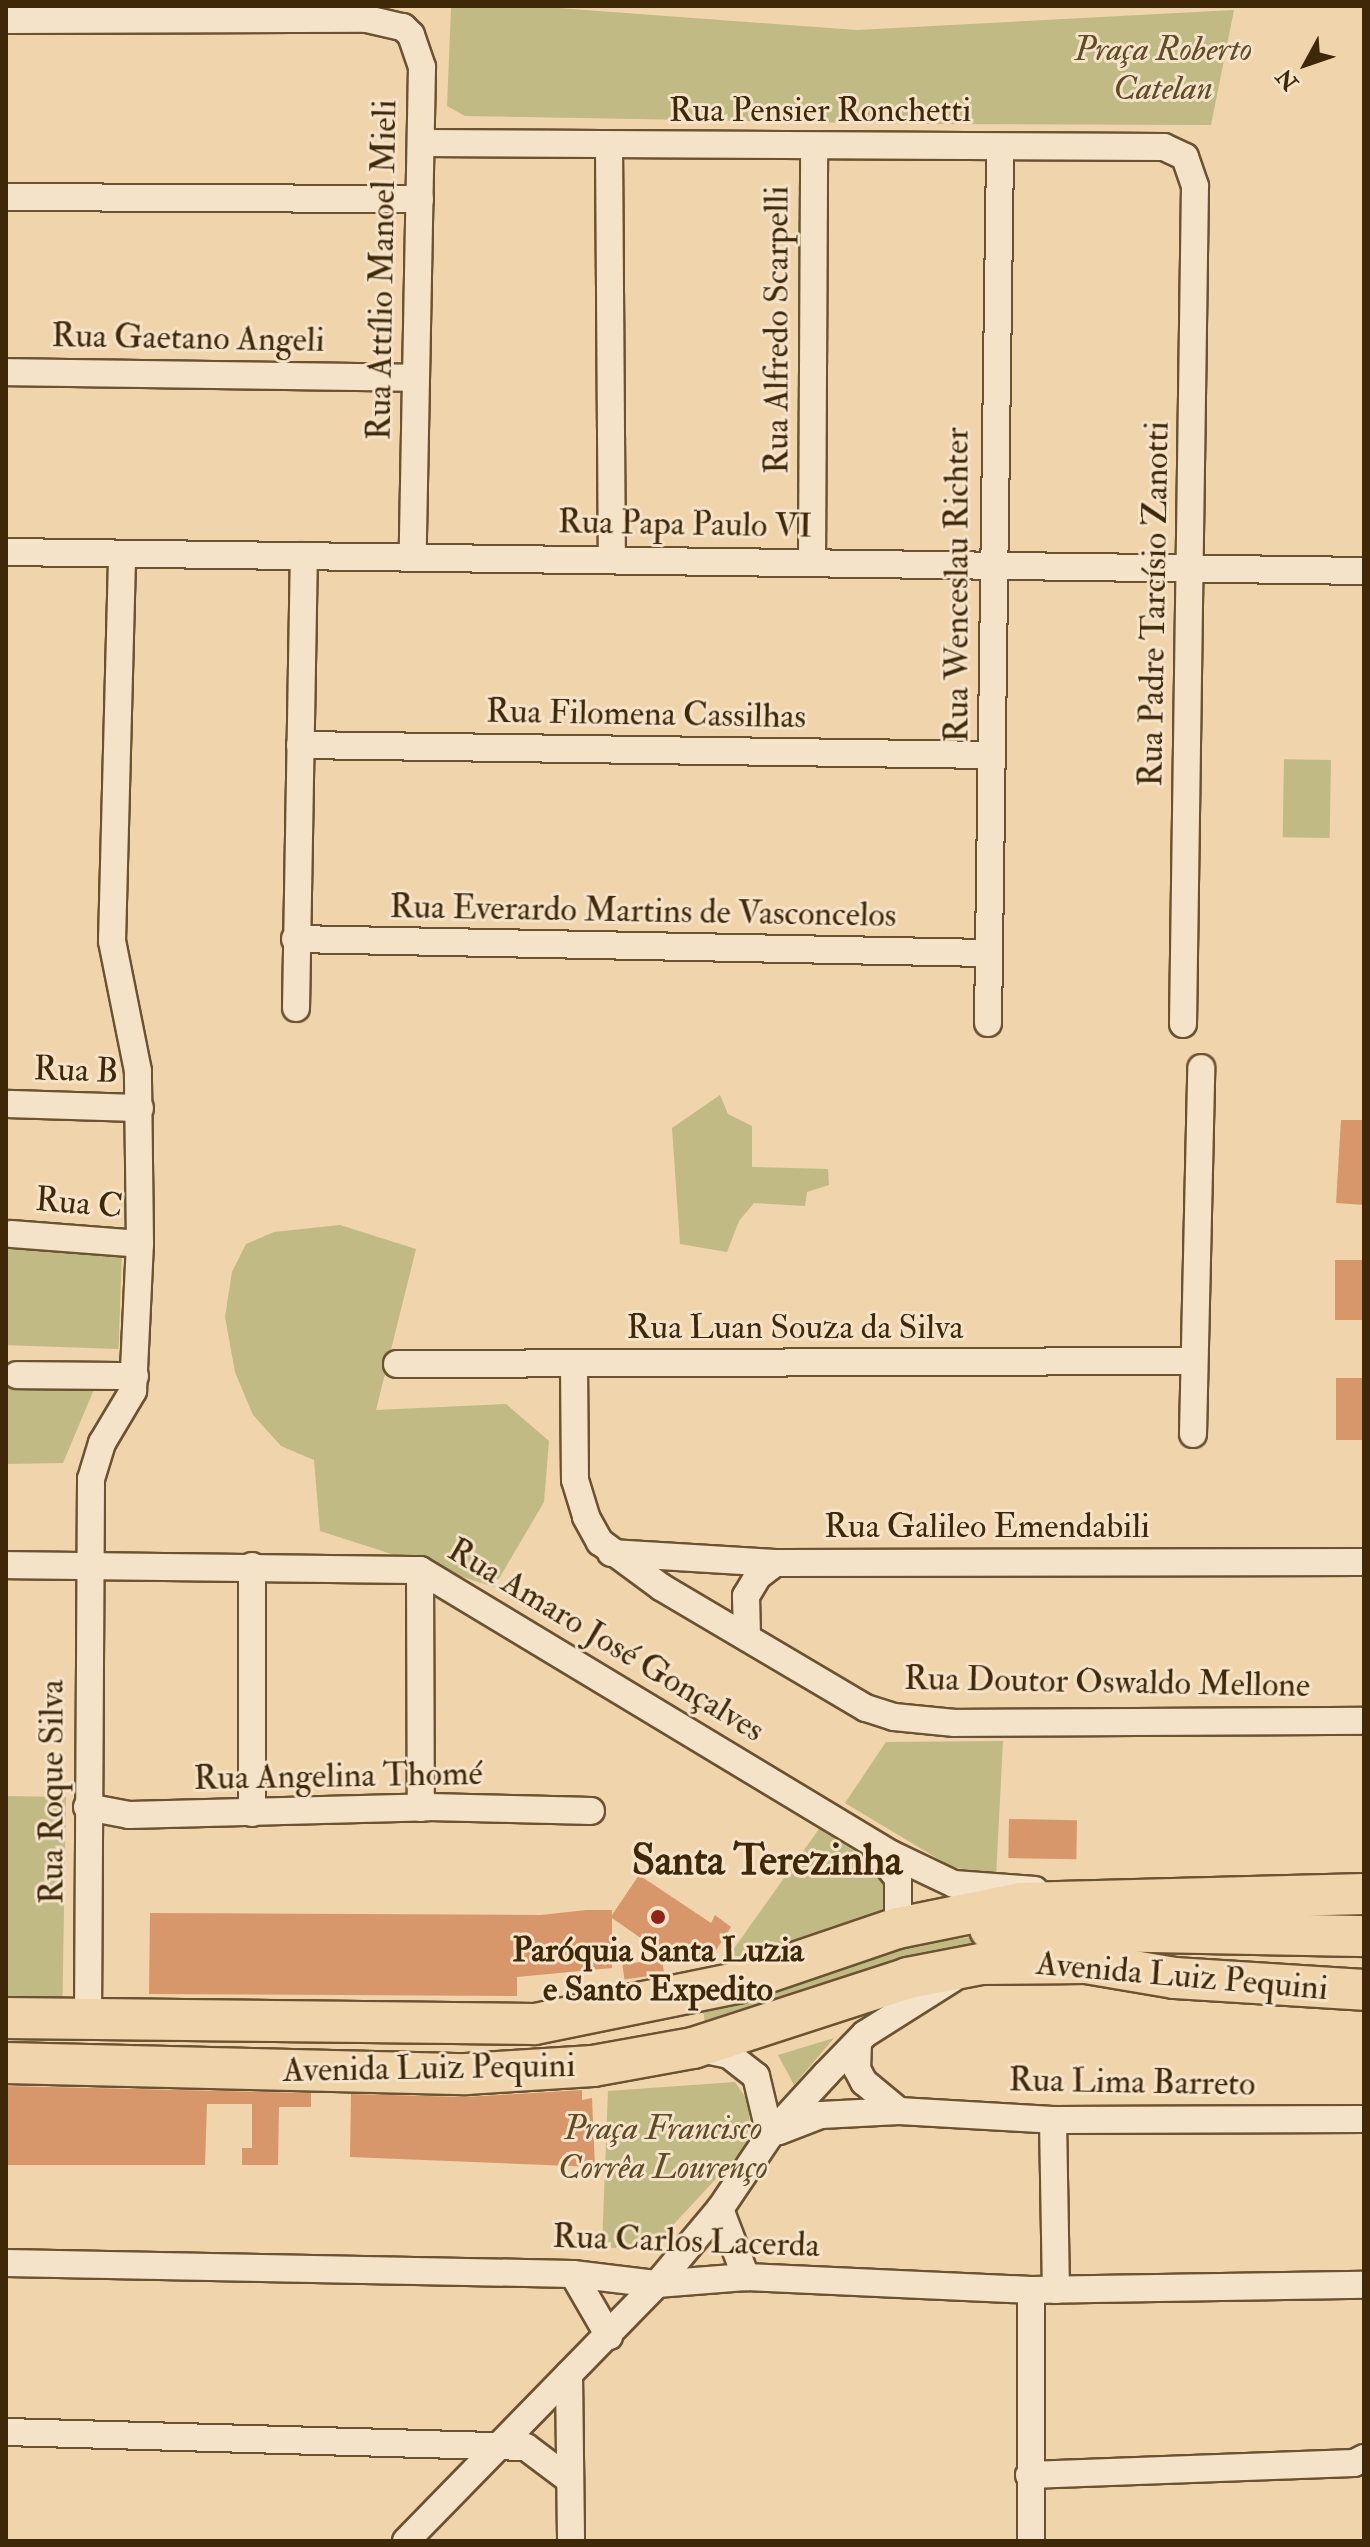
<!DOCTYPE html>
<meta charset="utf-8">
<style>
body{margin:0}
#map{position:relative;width:1370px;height:2547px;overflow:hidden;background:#efd4ac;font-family:"IM FELL Double Pica",serif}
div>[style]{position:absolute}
.green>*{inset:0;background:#c1ba84;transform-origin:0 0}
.building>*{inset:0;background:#d8976b;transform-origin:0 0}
.roads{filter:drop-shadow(2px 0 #6b5331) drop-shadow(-2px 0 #6b5331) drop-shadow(0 2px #6b5331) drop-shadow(0 -2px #6b5331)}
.minor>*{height:26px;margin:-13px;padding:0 13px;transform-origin:13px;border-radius:13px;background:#f5e3c9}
.primary>*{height:40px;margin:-20px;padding:0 20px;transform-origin:20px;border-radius:20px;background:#efd4ac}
.dots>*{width:22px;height:22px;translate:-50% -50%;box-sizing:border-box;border:4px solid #f5e3c9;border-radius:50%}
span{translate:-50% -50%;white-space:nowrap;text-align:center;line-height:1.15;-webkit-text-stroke:6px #f5e3c9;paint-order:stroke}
.park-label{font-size:34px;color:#604c27;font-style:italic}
.street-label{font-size:34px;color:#3f2808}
.poi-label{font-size:34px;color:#3f2808;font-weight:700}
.district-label{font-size:42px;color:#3f2808;font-weight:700}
.frame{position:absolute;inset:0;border:8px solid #3f2808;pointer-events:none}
.north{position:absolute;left:1266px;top:24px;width:80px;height:80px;-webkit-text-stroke:6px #f5e3c9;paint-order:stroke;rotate:230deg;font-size:22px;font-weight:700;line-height:32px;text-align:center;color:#3f2808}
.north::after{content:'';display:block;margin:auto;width:28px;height:36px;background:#3f2808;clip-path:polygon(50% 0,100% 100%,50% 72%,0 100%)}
</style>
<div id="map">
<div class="green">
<div style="clip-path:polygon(458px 6px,531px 6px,857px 30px,1234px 10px,1211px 125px,927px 124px,465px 116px,447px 106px,451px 8px)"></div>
<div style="left:1331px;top:760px;width:78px;height:47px;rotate:91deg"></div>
<div style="clip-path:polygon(720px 1095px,728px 1114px,752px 1126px,752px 1167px,828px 1169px,829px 1185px,807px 1192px,805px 1206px,754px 1203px,739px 1221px,727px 1252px,680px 1244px,672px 1128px)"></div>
<div style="clip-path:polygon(340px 1225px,416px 1249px,376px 1410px,506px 1404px,549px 1441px,544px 1502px,494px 1587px,320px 1531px,314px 1460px,281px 1446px,253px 1415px,235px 1372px,225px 1317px,232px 1272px,246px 1244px,274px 1232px)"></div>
<div style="left:6px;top:1249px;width:116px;height:96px;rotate:2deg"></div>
<div style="clip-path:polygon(6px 1386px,95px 1387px,63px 1463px,6px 1464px)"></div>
<div style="clip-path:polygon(1003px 1741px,996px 1877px,950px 1866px,845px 1803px,886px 1742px)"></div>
<div style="left:6px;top:1796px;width:60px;height:200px;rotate:1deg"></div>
<div style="clip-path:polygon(819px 1829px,862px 1856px,888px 1881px,885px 1914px,746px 1963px,730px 1954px)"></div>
<div style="clip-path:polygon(972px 1937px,1037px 1937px,705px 2023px,702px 2004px,902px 1947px)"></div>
<div style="clip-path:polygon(834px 2038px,794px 2085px,778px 2055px)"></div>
<div style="clip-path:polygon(735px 2082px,748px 2101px,751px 2141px,649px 2251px,602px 2247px,608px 2091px)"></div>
</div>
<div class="building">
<div style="clip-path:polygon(1341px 1120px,1364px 1120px,1364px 1205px,1336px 1203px)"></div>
<div style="left:1335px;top:1260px;width:29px;height:60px"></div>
<div style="left:1336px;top:1378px;width:28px;height:62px"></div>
<div style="left:1009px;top:1819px;width:68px;height:39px;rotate:1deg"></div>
<div style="clip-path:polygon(639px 1875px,711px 1923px,715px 1915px,731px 1927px,713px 1955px,675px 1962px,612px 1918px,612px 1968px,517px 1977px,517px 1996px,149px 1994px,150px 1913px,541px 1915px,586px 1910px,612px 1910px,612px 1915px)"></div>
<div style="left:662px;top:1959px;width:15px;height:40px;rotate:82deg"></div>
<div style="clip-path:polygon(6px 2086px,311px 2093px,311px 2107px,279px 2107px,278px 2165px,242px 2165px,242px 2148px,252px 2148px,252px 2104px,207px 2104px,205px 2165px,6px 2165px)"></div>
<div style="clip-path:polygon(582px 2090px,582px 2100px,592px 2098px,595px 2167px,350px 2157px,351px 2094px,466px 2097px)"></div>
</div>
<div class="roads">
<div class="minor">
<div style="left:6px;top:20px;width:361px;rotate:-0.2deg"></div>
<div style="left:367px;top:19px;width:37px;rotate:13deg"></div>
<div style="left:403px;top:27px;width:11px;rotate:45deg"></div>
<div style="left:411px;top:35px;width:34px;rotate:71deg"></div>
<div style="left:422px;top:67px;width:490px;rotate:91.1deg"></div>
<div style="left:421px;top:143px;width:743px;rotate:0.31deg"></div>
<div style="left:1164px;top:147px;width:23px;rotate:25deg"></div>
<div style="left:1185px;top:157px;width:31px;rotate:71deg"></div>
<div style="left:1195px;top:186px;width:838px;rotate:90.82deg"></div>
<div style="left:609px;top:146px;width:413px;rotate:89.6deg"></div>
<div style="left:6px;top:197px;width:414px;rotate:0.3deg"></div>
<div style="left:6px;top:372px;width:410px;rotate:0.8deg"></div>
<div style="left:6px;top:552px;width:1358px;rotate:0.8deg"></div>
<div style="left:812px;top:561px;width:413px;rotate:-89.7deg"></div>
<div style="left:300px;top:745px;width:692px;rotate:0.83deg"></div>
<div style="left:295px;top:939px;width:694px;rotate:1.16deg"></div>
<div style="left:296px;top:1008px;width:452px;rotate:-89deg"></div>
<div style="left:988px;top:1023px;width:875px;rotate:-89.21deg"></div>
<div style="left:10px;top:1104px;width:130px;rotate:1.8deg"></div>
<div style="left:11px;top:1234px;width:129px;rotate:4.4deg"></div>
<div style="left:397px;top:1364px;width:796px;rotate:-0.22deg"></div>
<div style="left:574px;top:1366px;width:114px;rotate:89.5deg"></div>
<div style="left:575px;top:1480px;width:39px;rotate:73deg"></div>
<div style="left:586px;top:1517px;width:29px;rotate:61deg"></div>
<div style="left:600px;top:1542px;width:76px;rotate:36.4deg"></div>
<div style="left:661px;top:1587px;width:238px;rotate:30.6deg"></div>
<div style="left:866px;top:1708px;width:29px;rotate:18deg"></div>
<div style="left:894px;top:1717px;width:61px;rotate:5.6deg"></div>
<div style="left:955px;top:1723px;width:409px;rotate:-0.3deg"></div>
<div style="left:17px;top:1375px;width:118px;rotate:0.5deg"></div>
<div style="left:1193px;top:1434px;width:366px;rotate:-88.7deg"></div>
<div style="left:611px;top:1553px;width:164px;rotate:3.5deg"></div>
<div style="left:775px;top:1563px;width:589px;rotate:-0.1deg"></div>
<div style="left:6px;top:1565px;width:414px;rotate:0.7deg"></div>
<div style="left:420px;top:1570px;width:550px;rotate:31.09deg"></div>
<div style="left:891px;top:1854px;width:70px;rotate:25.5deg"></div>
<div style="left:954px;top:1884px;width:81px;rotate:4.2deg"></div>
<div style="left:420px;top:1570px;width:238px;rotate:89.8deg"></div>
<div style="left:747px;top:1637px;width:41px;rotate:-91.4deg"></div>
<div style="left:746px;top:1596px;width:23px;rotate:-59deg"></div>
<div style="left:758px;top:1576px;width:21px;rotate:-37deg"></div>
<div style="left:87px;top:1807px;width:43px;rotate:10.8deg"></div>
<div style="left:129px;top:1815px;width:300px;rotate:-1.5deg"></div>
<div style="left:429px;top:1807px;width:162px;rotate:1.4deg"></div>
<div style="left:252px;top:1813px;width:247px;rotate:-90deg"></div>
<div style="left:876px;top:1851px;width:35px;rotate:51deg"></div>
<div style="left:898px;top:1878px;width:50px;rotate:90deg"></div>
<div style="left:88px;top:2020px;width:541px;rotate:-89.68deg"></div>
<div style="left:91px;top:1479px;width:38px;rotate:-73deg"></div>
<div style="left:102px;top:1443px;width:61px;rotate:-59.2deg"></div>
<div style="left:133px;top:1391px;width:147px;rotate:-87.3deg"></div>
<div style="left:140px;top:1244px;width:173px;rotate:-90.7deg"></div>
<div style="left:138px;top:1071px;width:133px;rotate:-101.3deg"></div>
<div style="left:112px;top:941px;width:387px;rotate:-88.5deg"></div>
<div style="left:858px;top:2042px;width:27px;rotate:92deg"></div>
<div style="left:857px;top:2069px;width:15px;rotate:62deg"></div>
<div style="left:864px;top:2082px;width:45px;rotate:39.6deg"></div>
<div style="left:696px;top:2048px;width:34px;rotate:12deg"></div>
<div style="left:729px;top:2055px;width:34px;rotate:38deg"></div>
<div style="left:756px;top:2076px;width:61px;rotate:76.7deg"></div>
<div style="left:1053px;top:2120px;width:170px;rotate:89deg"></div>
<div style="left:779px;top:2131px;width:45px;rotate:-20.9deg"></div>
<div style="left:821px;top:2115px;width:78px;rotate:-2.9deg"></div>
<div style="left:899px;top:2111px;width:154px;rotate:3.3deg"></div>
<div style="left:1053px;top:2120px;width:311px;rotate:-0.2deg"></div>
<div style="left:720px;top:2209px;width:73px;rotate:69.1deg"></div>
<div style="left:6px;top:2263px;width:567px;rotate:1.11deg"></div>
<div style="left:573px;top:2274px;width:85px;rotate:6.8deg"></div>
<div style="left:657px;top:2284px;width:89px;rotate:-4.5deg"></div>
<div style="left:746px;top:2277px;width:285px;rotate:2.6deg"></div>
<div style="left:1031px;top:2290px;width:333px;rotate:-0.9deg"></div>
<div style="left:573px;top:2274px;width:72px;rotate:59.9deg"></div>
<div style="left:569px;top:2374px;width:167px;rotate:89.3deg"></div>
<div style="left:6px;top:2432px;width:520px;rotate:1.65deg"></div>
<div style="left:526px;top:2447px;width:55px;rotate:36.9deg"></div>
<div style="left:1029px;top:2475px;width:325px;rotate:-2.1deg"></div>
<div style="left:1354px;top:2463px;width:11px;rotate:-27deg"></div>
<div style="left:406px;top:2541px;width:359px;rotate:-45.7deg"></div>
<div style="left:657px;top:2284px;width:98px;rotate:-50deg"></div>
<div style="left:720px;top:2209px;width:89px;rotate:-56deg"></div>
<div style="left:770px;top:2135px;width:83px;rotate:-47.4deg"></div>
<div style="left:826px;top:2074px;width:56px;rotate:-45.7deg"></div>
<div style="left:865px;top:2034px;width:103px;rotate:-32.3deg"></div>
<div style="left:1031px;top:2541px;width:251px;rotate:-90deg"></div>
</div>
<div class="primary">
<div style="left:990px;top:1929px;width:374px;rotate:1.1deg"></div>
<div style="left:6px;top:2018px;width:529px;rotate:0.65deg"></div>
<div style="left:535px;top:2024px;width:205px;rotate:-11.5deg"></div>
<div style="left:736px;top:1983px;width:171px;rotate:-18.8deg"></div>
<div style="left:898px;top:1928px;width:126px;rotate:-11.5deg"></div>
<div style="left:1021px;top:1903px;width:343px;rotate:-1.5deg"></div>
<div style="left:6px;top:2063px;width:460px;rotate:1.4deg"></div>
<div style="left:466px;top:2074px;width:127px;rotate:-3.6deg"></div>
<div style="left:593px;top:2066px;width:102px;rotate:-10.2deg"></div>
<div style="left:693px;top:2048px;width:226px;rotate:-18deg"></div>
<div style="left:908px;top:1978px;width:74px;rotate:-10.9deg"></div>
<div style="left:981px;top:1964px;width:105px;rotate:-0.5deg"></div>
<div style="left:1086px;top:1963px;width:90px;rotate:9.6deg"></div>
<div style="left:1175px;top:1978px;width:189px;rotate:3.6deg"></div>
</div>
</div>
<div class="dots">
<div style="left:658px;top:1917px;background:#8f2418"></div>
</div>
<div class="park-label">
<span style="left:1163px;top:69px">Praça Roberto<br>Catelan</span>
<span style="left:663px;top:2148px">Praça Francisco<br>Corrêa Lourenço</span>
</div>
<div class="street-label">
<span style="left:820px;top:111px">Rua Pensier Ronchetti</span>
<span style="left:382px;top:270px;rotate:-89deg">Rua Attílio Manoel Mieli</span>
<span style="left:777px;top:330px;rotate:-90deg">Rua Alfredo Scarpelli</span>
<span style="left:188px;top:338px;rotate:1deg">Rua Gaetano Angeli</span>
<span style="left:685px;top:524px;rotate:1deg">Rua Papa Paulo VI</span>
<span style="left:957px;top:585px;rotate:-90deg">Rua Wenceslau Richter</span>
<span style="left:1154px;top:604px;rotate:-89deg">Rua Padre Tarcísio Zanotti</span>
<span style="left:646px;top:714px;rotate:1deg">Rua Filomena Cassilhas</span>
<span style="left:643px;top:911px;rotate:1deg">Rua Everardo Martins de Vasconcelos</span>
<span style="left:76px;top:1070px;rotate:2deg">Rua B</span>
<span style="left:79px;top:1203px;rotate:5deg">Rua C</span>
<span style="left:795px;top:1328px">Rua Luan Souza da Silva</span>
<span style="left:987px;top:1527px">Rua Galileo Emendabili</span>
<span style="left:606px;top:1640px;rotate:31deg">Rua Amaro José Gonçalves</span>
<span style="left:1107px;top:1682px;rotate:1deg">Rua Doutor Oswaldo Mellone</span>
<span style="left:338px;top:1776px;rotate:-1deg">Rua Angelina Thomé</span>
<span style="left:52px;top:1792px;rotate:-90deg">Rua Roque Silva</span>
<span style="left:1182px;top:1976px;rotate:5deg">Avenida Luiz Pequini</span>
<span style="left:429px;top:2068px;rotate:-1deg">Avenida Luiz Pequini</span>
<span style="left:1132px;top:2082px;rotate:1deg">Rua Lima Barreto</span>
<span style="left:686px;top:2241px;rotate:2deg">Rua Carlos Lacerda</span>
</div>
<div class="poi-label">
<span style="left:658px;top:1970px">Paróquia Santa Luzia<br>e Santo Expedito</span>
</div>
<div class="district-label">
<span style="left:767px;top:1861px">Santa Terezinha</span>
</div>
<div class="frame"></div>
<div class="north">N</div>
</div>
